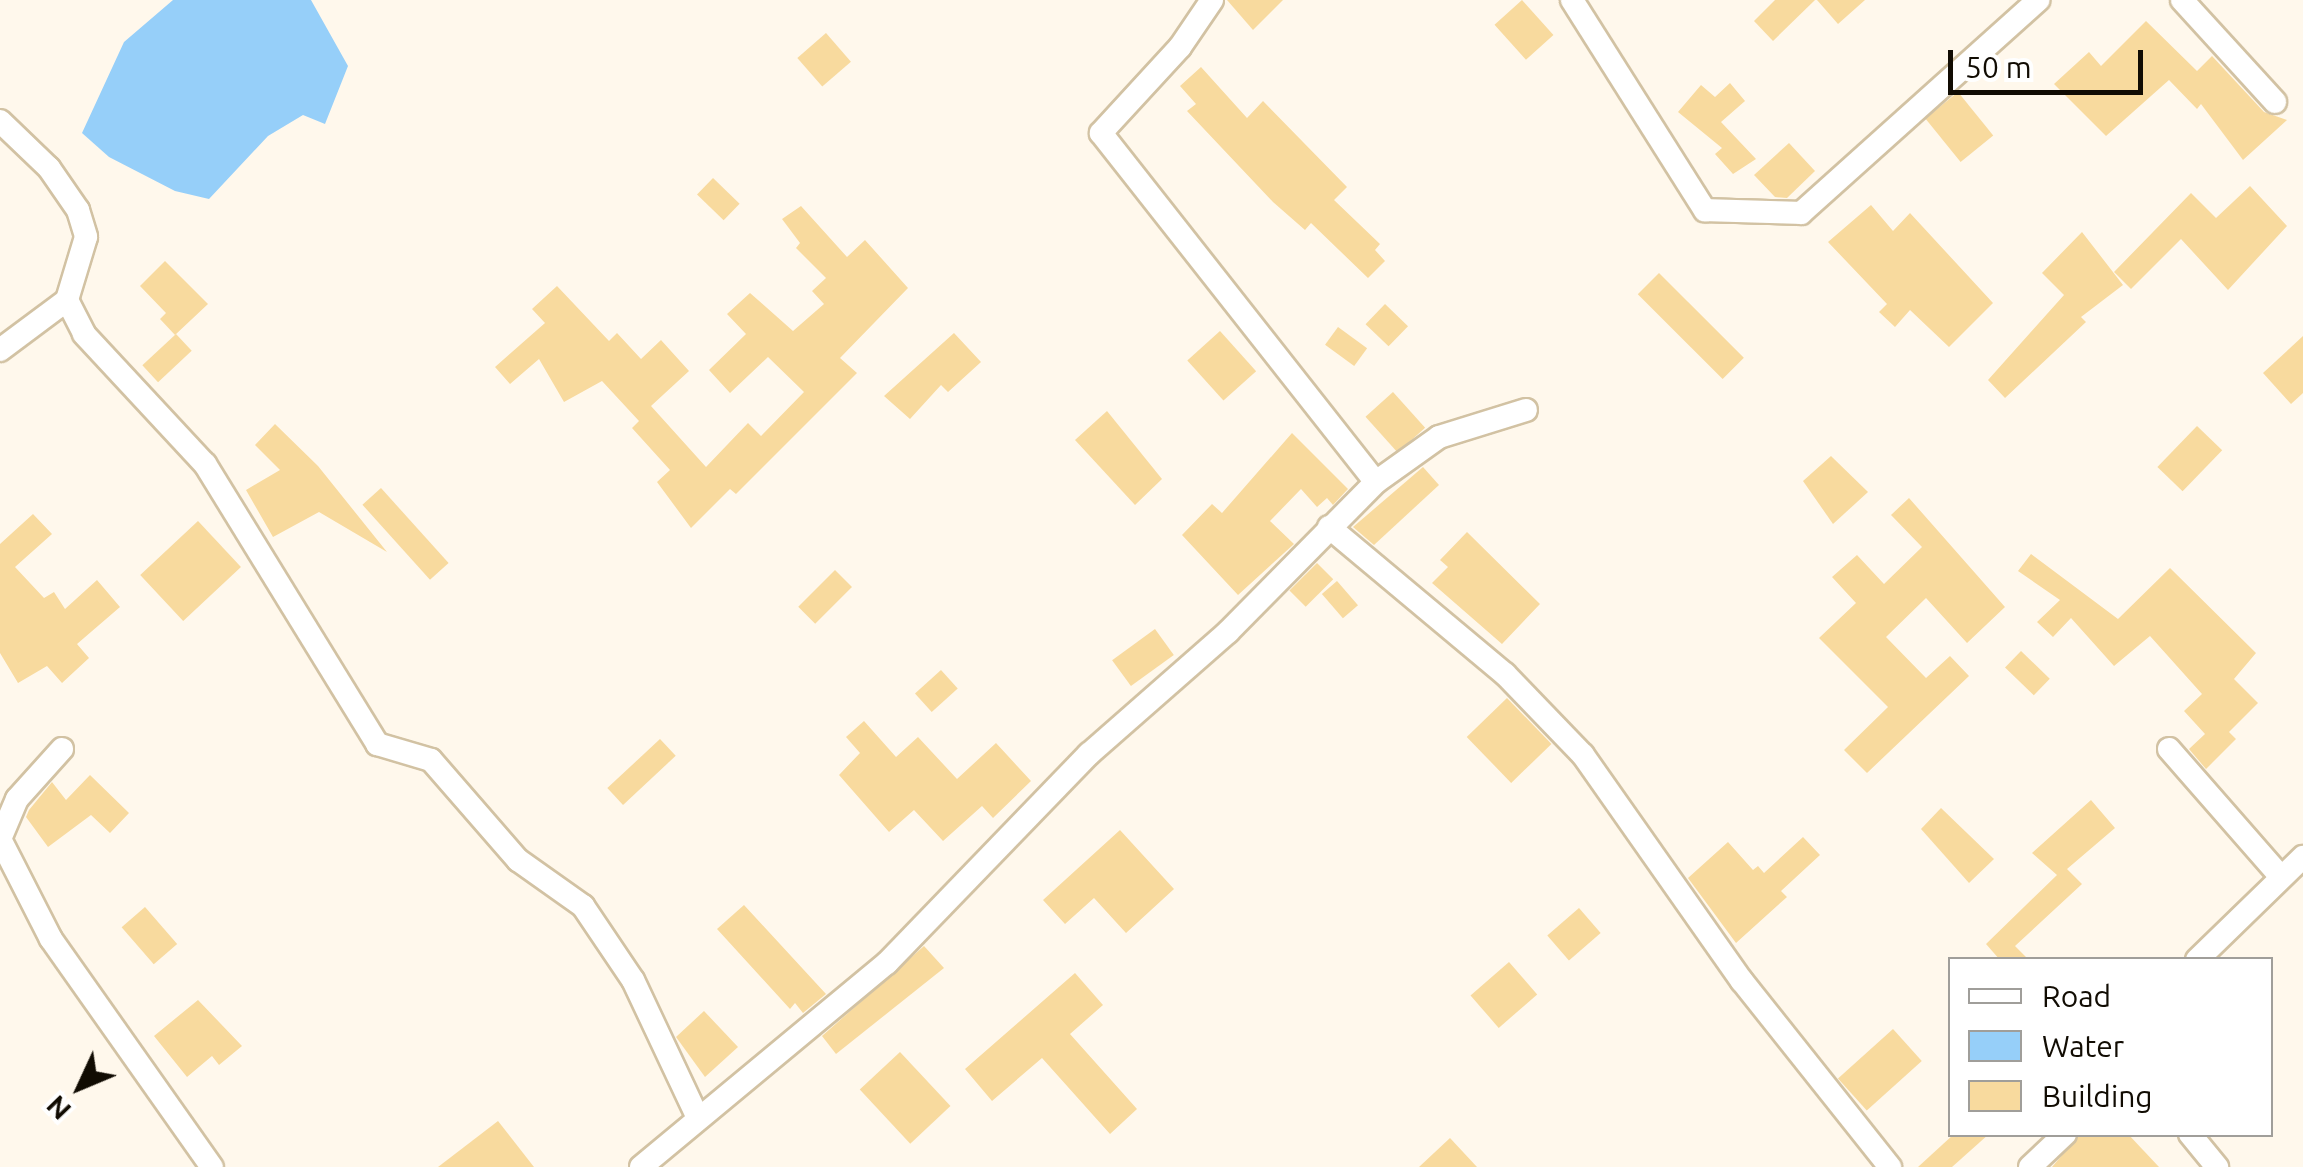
<!DOCTYPE html>
<style>
body{margin:0}
#map{position:relative;width:2303px;height:1167px;overflow:hidden;background:#fff8ec;font-family:Ubuntu,sans-serif}
div>[style]{position:absolute}
.water>*{inset:0;background:#96cff9}
.building>*{inset:0;background:#f8da9e;transform-origin:0 0}
.roads{filter:drop-shadow(2px 0 #d2c2a3) drop-shadow(-2px 0 #d2c2a3) drop-shadow(0 2px #d2c2a3) drop-shadow(0 -2px #d2c2a3)}
.minor>*{height:22px;margin:-11px;padding:0 11px;transform-origin:11px;border-radius:11px;background:#fff}
span{translate:-50% -50%;white-space:nowrap;text-align:center;line-height:1.15;-webkit-text-stroke:10px #fff;paint-order:stroke}
.legend{position:absolute;left:1948px;top:957px;width:325px;height:180px;box-sizing:border-box;background:#fff;border:2px solid #a09e9a;margin:0;padding:12px 18px;list-style:none;font-size:30px;color:#110c03}
.legend li{display:flex;align-items:center;gap:20px;height:50px}
.legend b{width:50px;border:2px solid #a09e9a}
.north{position:absolute;left:30px;top:1037px;width:100px;height:100px;-webkit-text-stroke:8px #fff;paint-order:stroke;rotate:226deg;font-size:28px;font-weight:700;line-height:40px;text-align:center;color:#110c03}
.north::after{content:'';display:block;margin:auto;width:35px;height:45px;background:#110c03;clip-path:polygon(50% 0,100% 100%,50% 72%,0 100%)}
.scale{position:absolute;left:1948px;top:50px;width:195px;height:45px;box-sizing:border-box;border:5px solid #110c03;border-top:0;padding-left:12px;font-size:30px;line-height:35px;white-space:nowrap;color:#110c03;-webkit-text-stroke:8px #fff;paint-order:stroke}
</style>
<div id="map">
<div class="water">
<div style="clip-path:polygon(173px 0,311px 0,348px 66px,325px 124px,303px 115px,268px 136px,209px 199px,175px 191px,109px 157px,82px 133px,124px 42px)"></div>
</div>
<div class="building">
<div style="clip-path:polygon(1227px 0,1283px 0,1253px 30px)"></div>
<div style="left:1522px;top:0;width:47px;height:37px;rotate:48deg"></div>
<div style="clip-path:polygon(1775px 0,1815px 0,1773px 41px,1754px 21px)"></div>
<div style="clip-path:polygon(1817px 0,1865px 0,1838px 24px)"></div>
<div style="clip-path:polygon(2146px 21px,2197px 71px,2212px 56px,2264px 112px,2287px 120px,2243px 160px,2201px 104px,2197px 109px,2169px 80px,2106px 136px,2054px 84px,2089px 52px,2101px 66px)"></div>
<div style="left:826px;top:33px;width:38px;height:38px;rotate:49deg"></div>
<div style="clip-path:polygon(1201px 67px,1247px 118px,1263px 101px,1347px 187px,1334px 200px,1380px 244px,1375px 250px,1385px 261px,1368px 278px,1311px 223px,1305px 230px,1273px 202px,1187px 111px,1196px 104px,1180px 86px)"></div>
<div style="clip-path:polygon(1730px 83px,1745px 101px,1721px 122px,1756px 159px,1733px 174px,1715px 154px,1722px 148px,1678px 112px,1701px 85px,1715px 97px)"></div>
<div style="left:1958px;top:92px;width:56px;height:42px;rotate:51deg"></div>
<div style="clip-path:polygon(1789px 143px,1815px 171px,1787px 198px,1775px 197px,1754px 175px)"></div>
<div style="left:713px;top:178px;width:37px;height:23px;rotate:44deg"></div>
<div style="clip-path:polygon(2250px 186px,2287px 226px,2228px 290px,2181px 239px,2131px 289px,2114px 272px,2191px 193px,2216px 218px)"></div>
<div style="clip-path:polygon(1871px 205px,1893px 231px,1910px 213px,1993px 303px,1949px 347px,1910px 310px,1895px 327px,1879px 312px,1887px 304px,1828px 242px)"></div>
<div style="clip-path:polygon(801px 206px,847px 257px,865px 240px,908px 288px,840px 358px,857px 373px,736px 494px,730px 489px,691px 528px,657px 482px,670px 470px,632px 428px,639px 421px,602px 381px,564px 402px,539px 359px,510px 384px,495px 367px,545px 323px,532px 309px,557px 286px,609px 341px,617px 333px,641px 359px,661px 340px,689px 371px,651px 406px,706px 467px,748px 423px,761px 436px,804px 392px,768px 357px,730px 393px,709px 370px,746px 334px,727px 314px,750px 293px,793px 331px,824px 304px,812px 291px,826px 278px,796px 248px,800px 243px,782px 219px)"></div>
<div style="clip-path:polygon(2082px 232px,2123px 285px,2081px 317px,2086px 322px,2005px 398px,1988px 380px,2064px 295px,2042px 273px)"></div>
<div style="clip-path:polygon(165px 261px,208px 304px,175px 335px,160px 319px,166px 313px,140px 286px)"></div>
<div style="left:1659px;top:273px;width:120px;height:30px;rotate:45deg"></div>
<div style="left:1385px;top:304px;width:32px;height:28px;rotate:44deg"></div>
<div style="left:1338px;top:327px;width:36px;height:22px;rotate:36deg"></div>
<div style="left:1220px;top:331px;width:54px;height:44px;rotate:48deg"></div>
<div style="clip-path:polygon(954px 333px,981px 362px,948px 392px,941px 385px,910px 419px,884px 396px)"></div>
<div style="left:176px;top:334px;width:23px;height:46px;rotate:47deg"></div>
<div style="clip-path:polygon(2303px 336px,2303px 393px,2291px 404px,2263px 373px)"></div>
<div style="left:1393px;top:392px;width:48px;height:37px;rotate:48deg"></div>
<div style="clip-path:polygon(1107px 411px,1162px 479px,1135px 505px,1075px 440px)"></div>
<div style="clip-path:polygon(275px 424px,318px 466px,387px 552px,319px 512px,273px 537px,246px 490px,280px 470px,255px 445px)"></div>
<div style="left:2197px;top:426px;width:35px;height:57px;rotate:44deg"></div>
<div style="clip-path:polygon(1292px 433px,1348px 489px,1333px 505px,1327px 498px,1317px 507px,1301px 489px,1270px 521px,1294px 544px,1238px 595px,1182px 535px,1212px 504px,1222px 513px)"></div>
<div style="clip-path:polygon(1831px 456px,1868px 492px,1833px 524px,1803px 481px)"></div>
<div style="clip-path:polygon(1423px 467px,1439px 485px,1374px 545px,1353px 527px)"></div>
<div style="left:381px;top:488px;width:101px;height:25px;rotate:48deg"></div>
<div style="clip-path:polygon(1909px 498px,2005px 607px,1967px 643px,1926px 598px,1886px 637px,1926px 678px,1950px 656px,1969px 676px,1867px 773px,1844px 750px,1888px 707px,1819px 638px,1856px 603px,1832px 577px,1857px 555px,1884px 584px,1922px 547px,1891px 515px)"></div>
<div style="clip-path:polygon(33px 514px,52px 534px,15px 567px,44px 598px,54px 592px,65px 609px,97px 580px,120px 607px,77px 644px,89px 658px,62px 683px,47px 666px,18px 683px,0 653px,0 544px)"></div>
<div style="left:198px;top:521px;width:63px;height:79px;rotate:47deg"></div>
<div style="clip-path:polygon(1467px 532px,1540px 604px,1502px 644px,1432px 583px,1448px 567px,1440px 560px)"></div>
<div style="clip-path:polygon(2031px 554px,2118px 619px,2170px 568px,2256px 653px,2234px 679px,2258px 703px,2229px 732px,2236px 739px,2206px 769px,2189px 749px,2205px 734px,2184px 711px,2202px 694px,2150px 636px,2114px 666px,2071px 618px,2053px 637px,2037px 622px,2060px 600px,2018px 571px)"></div>
<div style="left:1317px;top:563px;width:23px;height:39px;rotate:45deg"></div>
<div style="left:835px;top:570px;width:24px;height:52px;rotate:45deg"></div>
<div style="left:1337px;top:581px;width:32px;height:20px;rotate:49deg"></div>
<div style="left:1155px;top:629px;width:32px;height:53px;rotate:54deg"></div>
<div style="left:2021px;top:651px;width:40px;height:23px;rotate:44deg"></div>
<div style="left:941px;top:670px;width:25px;height:35px;rotate:48deg"></div>
<div style="left:1507px;top:698px;width:64px;height:56px;rotate:46deg"></div>
<div style="clip-path:polygon(864px 721px,896px 757px,918px 737px,957px 779px,996px 743px,1031px 781px,993px 818px,982px 806px,943px 841px,914px 810px,889px 832px,839px 775px,860px 753px,846px 737px)"></div>
<div style="left:660px;top:739px;width:23px;height:72px;rotate:47deg"></div>
<div style="clip-path:polygon(90px 775px,129px 813px,110px 833px,91px 815px,48px 847px,26px 817px,29px 810px,52px 782px,66px 800px)"></div>
<div style="clip-path:polygon(2091px 800px,2115px 828px,2067px 869px,2082px 884px,2015px 946px,2029px 960px,2000px 960px,1986px 944px,2057px 875px,2032px 853px)"></div>
<div style="clip-path:polygon(1941px 808px,1994px 859px,1969px 883px,1921px 829px)"></div>
<div style="clip-path:polygon(1120px 830px,1174px 889px,1126px 933px,1094px 898px,1065px 924px,1043px 900px)"></div>
<div style="clip-path:polygon(1803px 837px,1820px 855px,1781px 891px,1787px 897px,1736px 943px,1688px 878px,1728px 842px,1753px 870px,1758px 866px,1764px 873px)"></div>
<div style="clip-path:polygon(744px 905px,826px 994px,803px 1013px,795px 1003px,790px 1009px,717px 929px)"></div>
<div style="left:145px;top:907px;width:49px;height:31px;rotate:49deg"></div>
<div style="left:1579px;top:908px;width:33px;height:42px;rotate:49deg"></div>
<div style="clip-path:polygon(924px 946px,944px 968px,836px 1054px,822px 1036px)"></div>
<div style="left:1509px;top:962px;width:43px;height:51px;rotate:49deg"></div>
<div style="clip-path:polygon(1075px 973px,1103px 1005px,1070px 1034px,1137px 1109px,1110px 1134px,1042px 1058px,992px 1101px,965px 1069px)"></div>
<div style="clip-path:polygon(198px 1000px,242px 1046px,219px 1065px,212px 1056px,187px 1077px,154px 1036px)"></div>
<div style="clip-path:polygon(704px 1011px,738px 1047px,705px 1077px,676px 1037px)"></div>
<div style="left:1893px;top:1029px;width:43px;height:74px;rotate:48deg"></div>
<div style="left:900px;top:1052px;width:74px;height:55px;rotate:47deg"></div>
<div style="clip-path:polygon(498px 1121px,534px 1167px,438px 1167px)"></div>
<div style="clip-path:polygon(1954px 1134px,1989px 1134px,1952px 1167px,1918px 1167px)"></div>
<div style="clip-path:polygon(2080px 1134px,2128px 1134px,2159px 1167px,2052px 1167px)"></div>
<div style="clip-path:polygon(1450px 1138px,1477px 1167px,1419px 1167px)"></div>
</div>
<div class="roads">
<div class="minor">
<div style="left:1212px;top:0;width:57px;rotate:124.2deg"></div>
<div style="left:1180px;top:47px;width:117px;rotate:132.6deg"></div>
<div style="left:1101px;top:133px;width:444px;rotate:51.8deg"></div>
<div style="left:1572px;top:0;width:249px;rotate:57.7deg"></div>
<div style="left:1705px;top:210px;width:96px;rotate:1.8deg"></div>
<div style="left:1801px;top:213px;width:319px;rotate:-41.9deg"></div>
<div style="left:2182px;top:0;width:138px;rotate:47.6deg"></div>
<div style="left:0;top:121px;width:68px;rotate:43.8deg"></div>
<div style="left:49px;top:168px;width:51px;rotate:55.4deg"></div>
<div style="left:78px;top:210px;width:28px;rotate:73deg"></div>
<div style="left:86px;top:237px;width:66px;rotate:106.8deg"></div>
<div style="left:67px;top:300px;width:38px;rotate:63deg"></div>
<div style="left:84px;top:334px;width:178px;rotate:47.1deg"></div>
<div style="left:205px;top:464px;width:329px;rotate:58.4deg"></div>
<div style="left:377px;top:744px;width:56px;rotate:16.5deg"></div>
<div style="left:431px;top:760px;width:133px;rotate:49deg"></div>
<div style="left:518px;top:860px;width:80px;rotate:35.3deg"></div>
<div style="left:583px;top:906px;width:89px;rotate:56deg"></div>
<div style="left:633px;top:980px;width:153px;rotate:64.8deg"></div>
<div style="left:0;top:350px;width:84px;rotate:-36.7deg"></div>
<div style="left:1329px;top:527px;width:229px;rotate:39.9deg"></div>
<div style="left:1505px;top:674px;width:112px;rotate:46.1deg"></div>
<div style="left:1583px;top:755px;width:276px;rotate:54.9deg"></div>
<div style="left:1742px;top:981px;width:238px;rotate:51.5deg"></div>
<div style="left:62px;top:749px;width:67px;rotate:132deg"></div>
<div style="left:17px;top:799px;width:43px;rotate:113deg"></div>
<div style="left:0;top:839px;width:112px;rotate:63deg"></div>
<div style="left:51px;top:939px;width:279px;rotate:54.8deg"></div>
<div style="left:2169px;top:749px;width:170px;rotate:48.8deg"></div>
<div style="left:2197px;top:960px;width:148px;rotate:-44.2deg"></div>
<div style="left:2190px;top:1134px;width:43px;rotate:50.7deg"></div>
<div style="left:641px;top:1167px;width:320px;rotate:-39.7deg"></div>
<div style="left:887px;top:963px;width:291px;rotate:-46deg"></div>
<div style="left:1089px;top:754px;width:185px;rotate:-41.3deg"></div>
<div style="left:1228px;top:632px;width:211px;rotate:-45.4deg"></div>
<div style="left:1376px;top:482px;width:77px;rotate:-35.5deg"></div>
<div style="left:1439px;top:437px;width:91px;rotate:-17.2deg"></div>
<div style="left:2030px;top:1167px;width:48px;rotate:-43.3deg"></div>
</div>
</div>
<ul class="legend">
<li><b style="height:12px;background:#fff"></b>Road</li>
<li><b style="height:28px;background:#96cff9"></b>Water</li>
<li><b style="height:28px;background:#f8da9e"></b>Building</li>
</ul>
<div class="north">N</div>
<div class="scale">50 m</div>
</div>
